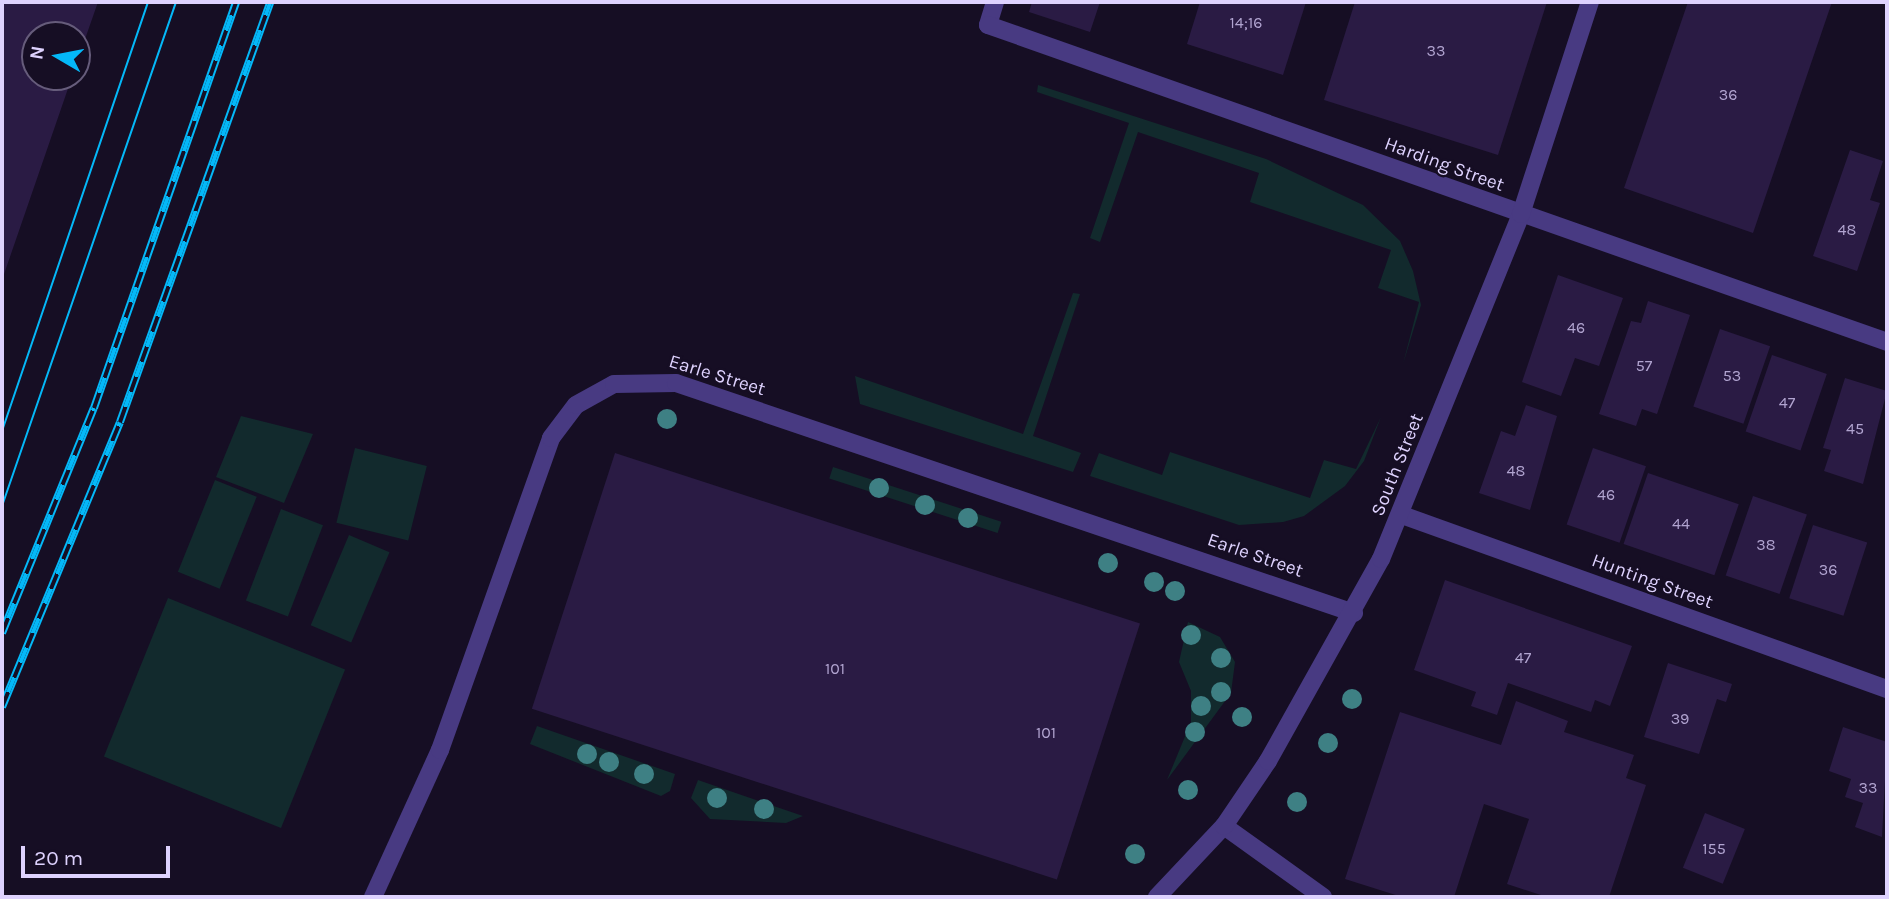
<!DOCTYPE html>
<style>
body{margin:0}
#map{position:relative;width:1889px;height:899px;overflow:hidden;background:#160e24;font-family:Karla,sans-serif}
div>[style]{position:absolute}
.green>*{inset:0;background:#122a2d;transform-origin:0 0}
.building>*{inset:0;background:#2a1b44;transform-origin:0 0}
.street>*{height:18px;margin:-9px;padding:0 9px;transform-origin:9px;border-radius:9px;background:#483a82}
.tram>*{height:2px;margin:-1px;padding:0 1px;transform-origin:1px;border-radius:1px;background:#04b8f8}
.rail>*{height:8px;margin-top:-4px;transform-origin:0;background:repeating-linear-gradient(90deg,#160e24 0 16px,#04b8f8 0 32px);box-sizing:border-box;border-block:2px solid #04b8f8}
.trees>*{width:20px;height:20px;margin:-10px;border-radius:50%;background:#3e8084}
span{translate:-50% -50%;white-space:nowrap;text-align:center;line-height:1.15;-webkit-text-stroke:5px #160e24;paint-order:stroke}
.number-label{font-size:16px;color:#b1a4d0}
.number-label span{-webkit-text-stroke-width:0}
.street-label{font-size:19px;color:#ded2fe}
.frame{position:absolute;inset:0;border:4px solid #ded2fe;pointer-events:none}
.north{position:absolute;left:21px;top:21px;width:70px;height:70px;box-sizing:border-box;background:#160e24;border:2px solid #665c7b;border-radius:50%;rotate:280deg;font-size:19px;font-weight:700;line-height:28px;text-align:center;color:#ded2fe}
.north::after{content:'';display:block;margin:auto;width:24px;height:32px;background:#04b8f8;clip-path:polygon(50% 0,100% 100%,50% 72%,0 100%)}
.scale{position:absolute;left:21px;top:846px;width:149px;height:32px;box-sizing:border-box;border:4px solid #ded2fe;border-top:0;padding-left:9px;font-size:21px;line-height:24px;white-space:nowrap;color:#ded2fe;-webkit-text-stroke:5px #160e24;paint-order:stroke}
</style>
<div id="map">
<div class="green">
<div style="clip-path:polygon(1038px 85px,1266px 159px,1363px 205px,1400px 241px,1413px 271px,1421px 305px,1403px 364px,1419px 302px,1378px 288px,1391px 250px,1250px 202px,1259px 173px,1138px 132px,1100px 242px,1090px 238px,1129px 123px,1037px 92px)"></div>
<div style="clip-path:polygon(1073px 293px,1080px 294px,1033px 436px,1081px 453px,1073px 472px,860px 404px,855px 376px,1023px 434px)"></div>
<div style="clip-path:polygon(241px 416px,313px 434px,284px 503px,216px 477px)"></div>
<div style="clip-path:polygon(1381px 417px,1364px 461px,1345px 486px,1304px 516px,1283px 522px,1239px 525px,1090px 476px,1099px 453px,1162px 475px,1170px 452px,1310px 498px,1324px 460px,1356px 469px)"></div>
<div style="left:355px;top:448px;width:74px;height:77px;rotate:14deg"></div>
<div style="left:833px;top:467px;width:177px;height:12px;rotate:18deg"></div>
<div style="left:215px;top:480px;width:45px;height:99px;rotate:22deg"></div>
<div style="left:281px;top:509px;width:45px;height:98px;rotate:21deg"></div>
<div style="left:349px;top:535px;width:44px;height:98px;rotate:23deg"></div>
<div style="left:168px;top:598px;width:191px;height:171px;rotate:22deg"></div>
<div style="clip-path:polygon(1188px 622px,1220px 637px,1235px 662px,1231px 693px,1167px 780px,1191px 722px,1191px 691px,1179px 662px)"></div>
<div style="clip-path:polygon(537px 726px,675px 774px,670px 791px,661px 796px,530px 744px)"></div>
<div style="clip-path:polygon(698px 780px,803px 816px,786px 823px,710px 819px,691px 798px)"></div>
</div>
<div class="building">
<div style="clip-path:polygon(2px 2px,98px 2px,77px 62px,77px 35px,35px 35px,35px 77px,72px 77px,2px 280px)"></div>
<div style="clip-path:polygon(1032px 2px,1100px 2px,1090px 32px,1029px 12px)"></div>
<div style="clip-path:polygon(1200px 2px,1306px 2px,1283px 75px,1187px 44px)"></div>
<div style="clip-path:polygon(1355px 2px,1547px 2px,1498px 155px,1324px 100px)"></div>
<div style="clip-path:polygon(1688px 2px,1832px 2px,1753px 233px,1624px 188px)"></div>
<div style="clip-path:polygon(1850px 150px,1883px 161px,1870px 200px,1880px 203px,1857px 271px,1813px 256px)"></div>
<div style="clip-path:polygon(1558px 275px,1623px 298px,1599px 366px,1575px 358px,1561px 396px,1522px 382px)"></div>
<div style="clip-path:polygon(1648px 301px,1690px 315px,1657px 414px,1642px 409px,1636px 426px,1599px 414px,1631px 321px,1641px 323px)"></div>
<div style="left:1720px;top:329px;width:53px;height:82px;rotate:19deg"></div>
<div style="left:1772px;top:355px;width:58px;height:81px;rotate:19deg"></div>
<div style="clip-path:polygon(1845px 378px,1887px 391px,1863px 484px,1824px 471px,1831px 450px,1823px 448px)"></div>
<div style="clip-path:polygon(1526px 405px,1557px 416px,1530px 510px,1479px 493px,1501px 431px,1515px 436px)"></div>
<div style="left:1593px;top:448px;width:56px;height:81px;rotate:19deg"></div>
<div style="left:615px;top:453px;width:552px;height:269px;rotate:18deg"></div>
<div style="left:1648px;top:473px;width:96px;height:75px;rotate:19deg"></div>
<div style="left:1753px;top:496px;width:57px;height:84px;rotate:19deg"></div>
<div style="left:1813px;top:525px;width:57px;height:77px;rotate:18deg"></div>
<div style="clip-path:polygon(1445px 580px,1632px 646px,1610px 706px,1595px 700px,1591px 712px,1508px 683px,1497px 715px,1471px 706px,1476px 692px,1414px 670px)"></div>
<div style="clip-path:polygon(1668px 663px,1732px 684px,1726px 702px,1717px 699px,1699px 754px,1644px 737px)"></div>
<div style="clip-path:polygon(1516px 701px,1568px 721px,1564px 732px,1634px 755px,1626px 778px,1646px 785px,1609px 897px,1547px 897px,1507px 884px,1529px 819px,1484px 804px,1454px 897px,1402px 897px,1345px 879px,1400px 712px,1501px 745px)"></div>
<div style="clip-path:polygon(1843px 727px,1887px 742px,1882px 837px,1855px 827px,1863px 803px,1845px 797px,1851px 779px,1829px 771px)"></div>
<div style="left:1705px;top:813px;width:43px;height:59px;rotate:22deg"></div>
</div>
<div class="street">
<div style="left:995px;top:2px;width:24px;rotate:107deg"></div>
<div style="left:988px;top:25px;width:953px;rotate:19.42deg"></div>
<div style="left:1402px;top:515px;width:515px;rotate:19.74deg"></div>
<div style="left:1224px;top:826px;width:122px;rotate:35.6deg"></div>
<div style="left:373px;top:897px;width:162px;rotate:-65.5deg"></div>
<div style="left:440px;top:750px;width:331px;rotate:-70.4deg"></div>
<div style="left:551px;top:438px;width:41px;rotate:-52.9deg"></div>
<div style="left:576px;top:405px;width:43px;rotate:-28.9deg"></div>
<div style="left:614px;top:384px;width:62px;rotate:-0.9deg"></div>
<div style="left:676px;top:383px;width:716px;rotate:18.74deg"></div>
<div style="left:1157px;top:897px;width:98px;rotate:-46.7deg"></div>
<div style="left:1224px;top:826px;width:78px;rotate:-55.9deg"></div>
<div style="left:1268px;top:761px;width:231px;rotate:-60.8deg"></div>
<div style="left:1381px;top:559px;width:372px;rotate:-67.9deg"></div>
<div style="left:1521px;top:214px;width:223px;rotate:-72deg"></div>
</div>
<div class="tram">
<div style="left:2px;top:431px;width:453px;rotate:-71.2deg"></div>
<div style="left:2px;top:506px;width:533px;rotate:-70.95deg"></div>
</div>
<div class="rail">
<div style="left:2px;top:633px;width:243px;rotate:-67.8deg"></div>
<div style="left:94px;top:408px;width:430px;rotate:-70.7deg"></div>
<div style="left:2px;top:707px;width:308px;rotate:-67.5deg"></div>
<div style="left:120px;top:422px;width:446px;rotate:-70.3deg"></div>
</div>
<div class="trees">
<div style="left:667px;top:419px"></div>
<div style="left:879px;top:488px"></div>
<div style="left:925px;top:505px"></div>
<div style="left:968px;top:518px"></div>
<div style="left:1108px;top:563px"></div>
<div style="left:1154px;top:582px"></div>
<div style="left:1175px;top:591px"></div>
<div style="left:1191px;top:635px"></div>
<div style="left:1221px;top:658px"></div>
<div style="left:1221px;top:692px"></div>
<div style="left:1352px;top:699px"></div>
<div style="left:1201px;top:706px"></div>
<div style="left:1242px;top:717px"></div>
<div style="left:1195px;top:732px"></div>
<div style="left:1328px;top:743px"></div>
<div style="left:587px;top:754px"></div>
<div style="left:609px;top:762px"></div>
<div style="left:644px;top:774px"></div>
<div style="left:1188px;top:790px"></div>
<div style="left:717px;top:798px"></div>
<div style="left:1297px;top:802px"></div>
<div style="left:764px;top:809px"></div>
<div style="left:1135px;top:854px"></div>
</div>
<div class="number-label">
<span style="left:1246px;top:23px">14;16</span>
<span style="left:1436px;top:51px">33</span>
<span style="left:1728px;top:95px">36</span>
<span style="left:1847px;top:230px">48</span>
<span style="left:1576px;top:328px">46</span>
<span style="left:1644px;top:366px">57</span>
<span style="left:1732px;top:376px">53</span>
<span style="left:1787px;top:403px">47</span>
<span style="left:1855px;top:429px">45</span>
<span style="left:1516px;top:471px">48</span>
<span style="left:1606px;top:495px">46</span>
<span style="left:1681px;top:524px">44</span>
<span style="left:1766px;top:545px">38</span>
<span style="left:1828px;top:570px">36</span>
<span style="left:1523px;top:658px">47</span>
<span style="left:835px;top:669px">101</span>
<span style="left:1680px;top:719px">39</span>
<span style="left:1046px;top:733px">101</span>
<span style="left:1868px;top:788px">33</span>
<span style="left:1714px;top:849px">155</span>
</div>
<div class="street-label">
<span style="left:1444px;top:165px;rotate:20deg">Harding Street</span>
<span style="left:717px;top:376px;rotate:17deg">Earle Street</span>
<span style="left:1398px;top:465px;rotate:-68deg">South Street</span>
<span style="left:1255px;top:556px;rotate:19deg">Earle Street</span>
<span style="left:1652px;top:582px;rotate:20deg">Hunting Street</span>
</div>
<div class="frame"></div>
<div class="north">N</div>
<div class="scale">20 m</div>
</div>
